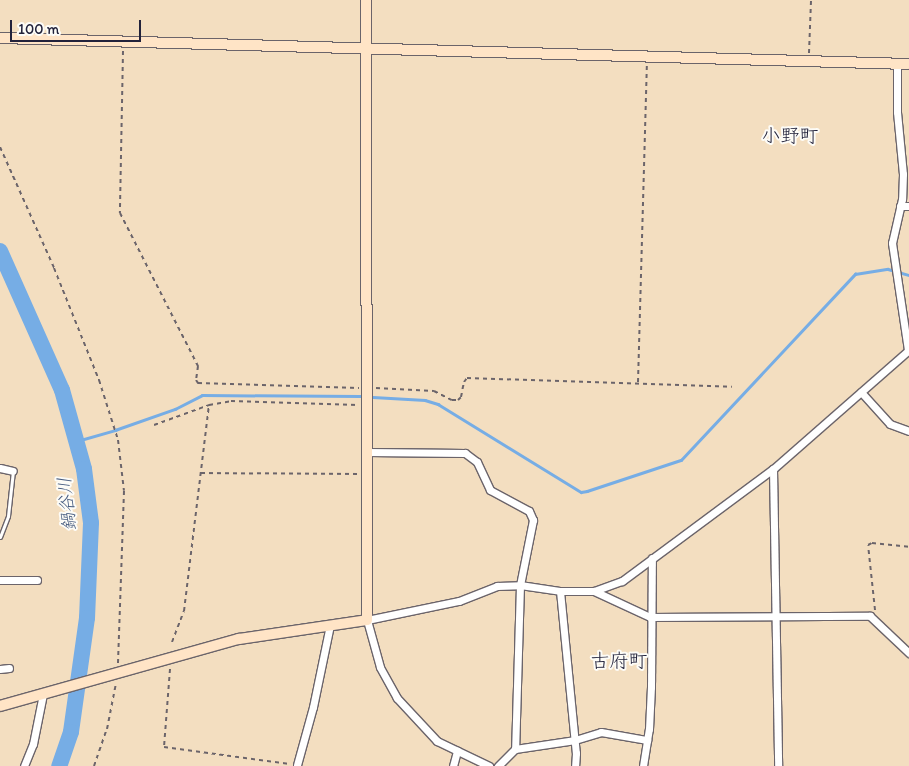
<!DOCTYPE html>
<meta charset="utf-8">
<style>
body{margin:0}
#map{position:relative;width:909px;height:766px;overflow:hidden;background:#f3dec0;font-family:Itim,"Klee One",sans-serif}
div>[style]{position:absolute}
.stream>*{height:2.5px;margin:-1.25px;padding:0 1.25px;transform-origin:1.25px;border-radius:1.25px;background:#76ade5}
.river>*{height:16px;margin:-8px;padding:0 8px;transform-origin:8px;border-radius:8px;background:#76ade5}
.path>*{height:2px;margin-top:-1px;transform-origin:0;background:repeating-linear-gradient(90deg,#6b646a 0 4px,transparent 0 8px)}
.roads{filter:drop-shadow(1px 0 #6b646a) drop-shadow(-1px 0 #6b646a) drop-shadow(0 1px #6b646a) drop-shadow(0 -1px #6b646a)}
.lane>*{height:3px;margin:-1.5px;padding:0 1.5px;transform-origin:1.5px;border-radius:1.5px;background:#fff}
.street>*{height:7px;margin:-3.5px;padding:0 3.5px;transform-origin:3.5px;border-radius:3.5px;background:#fff}
.secondary>*{height:10px;margin:-5px;padding:0 5px;transform-origin:5px;border-radius:5px;background:#ffe4c6}
span{translate:-50% -50%;white-space:nowrap;text-align:center;line-height:1.15;-webkit-text-stroke:4px #fdfcf7;paint-order:stroke}
.water-label{font-size:18px;color:#445a7f;font-style:italic}
.quarter-label{font-size:19px;color:#22223b}
.scale{position:absolute;left:10px;top:20px;width:131px;height:22px;box-sizing:border-box;border:2px solid #22223b;border-top:0;padding-left:6px;font-size:15px;line-height:18px;white-space:nowrap;color:#22223b;-webkit-text-stroke:4px #fdfcf7;paint-order:stroke}
</style>
<div id="map">
<div class="stream">
<div style="left:373px;top:397px;width:52px;rotate:3.3deg"></div>
<div style="left:425px;top:400px;width:14px;rotate:17deg"></div>
<div style="left:438px;top:404px;width:168px;rotate:31.6deg"></div>
<div style="left:581px;top:492px;width:6px;rotate:-9deg"></div>
<div style="left:587px;top:491px;width:99px;rotate:-18.3deg"></div>
<div style="left:681px;top:460px;width:255px;rotate:-46.9deg"></div>
<div style="left:855px;top:274px;width:33px;rotate:-9deg"></div>
<div style="left:888px;top:269px;width:22px;rotate:16deg"></div>
<div style="left:77px;top:441px;width:40px;rotate:-16deg"></div>
<div style="left:115px;top:430px;width:64px;rotate:-19.3deg"></div>
<div style="left:175px;top:409px;width:30px;rotate:-27deg"></div>
<div style="left:202px;top:395px;width:158px;rotate:0.4deg"></div>
</div>
<div class="river">
<div style="left:0;top:251px;width:152px;rotate:66deg"></div>
<div style="left:62px;top:390px;width:82px;rotate:74.4deg"></div>
<div style="left:84px;top:469px;width:54px;rotate:82.6deg"></div>
<div style="left:91px;top:523px;width:95px;rotate:92.4deg"></div>
<div style="left:87px;top:618px;width:115px;rotate:98deg"></div>
<div style="left:71px;top:732px;width:36px;rotate:109deg"></div>
</div>
<div class="path">
<div style="left:123px;top:51px;width:162px;rotate:91.1deg"></div>
<div style="left:120px;top:213px;width:172px;rotate:63deg"></div>
<div style="left:198px;top:366px;width:14px;rotate:98deg"></div>
<div style="left:196px;top:380px;width:4px;rotate:56deg"></div>
<div style="left:198px;top:383px;width:161px;rotate:1.8deg"></div>
<div style="left:809px;top:53px;width:53px;rotate:-87.8deg"></div>
<div style="left:0;top:147px;width:133px;rotate:65.9deg"></div>
<div style="left:54px;top:268px;width:121px;rotate:68.1deg"></div>
<div style="left:99px;top:380px;width:63px;rotate:72.4deg"></div>
<div style="left:118px;top:440px;width:51px;rotate:83.3deg"></div>
<div style="left:124px;top:491px;width:173px;rotate:92deg"></div>
<div style="left:638px;top:382px;width:317px;rotate:-88.4deg"></div>
<div style="left:376px;top:388px;width:58px;rotate:3deg"></div>
<div style="left:434px;top:391px;width:20px;rotate:27deg"></div>
<div style="left:452px;top:400px;width:6px"></div>
<div style="left:458px;top:400px;width:4px;rotate:-45deg"></div>
<div style="left:461px;top:397px;width:15px;rotate:-79deg"></div>
<div style="left:464px;top:382px;width:5px;rotate:-53deg"></div>
<div style="left:467px;top:378px;width:265px;rotate:1.9deg"></div>
<div style="left:154px;top:425px;width:59px;rotate:-20deg"></div>
<div style="left:209px;top:405px;width:22px;rotate:-10deg"></div>
<div style="left:231px;top:401px;width:127px;rotate:1.8deg"></div>
<div style="left:201px;top:473px;width:158px;rotate:0.4deg"></div>
<div style="left:875px;top:610px;width:65px;rotate:-96.1deg"></div>
<div style="left:868px;top:545px;width:4px;rotate:-27deg"></div>
<div style="left:872px;top:543px;width:37px;rotate:6deg"></div>
<div style="left:172px;top:642px;width:33px;rotate:-69deg"></div>
<div style="left:184px;top:611px;width:208px;rotate:-83.1deg"></div>
<div style="left:170px;top:669px;width:78px;rotate:94.4deg"></div>
<div style="left:164px;top:747px;width:127px;rotate:7.7deg"></div>
<div style="left:94px;top:766px;width:39px;rotate:-71deg"></div>
<div style="left:107px;top:729px;width:47px;rotate:-78.9deg"></div>
</div>
<div class="roads">
<div class="lane">
<div style="left:0;top:537px;width:22px;rotate:-69deg"></div>
<div style="left:8px;top:516px;width:45px;rotate:-83.7deg"></div>
</div>
<div class="street">
<div style="left:897px;top:64px;width:48px;rotate:90deg"></div>
<div style="left:897px;top:112px;width:62px;rotate:84.5deg"></div>
<div style="left:903px;top:174px;width:25px;rotate:92deg"></div>
<div style="left:902px;top:199px;width:45px;rotate:102.8deg"></div>
<div style="left:892px;top:243px;width:108px;rotate:81.5deg"></div>
<div style="left:900px;top:206px;width:9px"></div>
<div style="left:861px;top:392px;width:43px;rotate:47.8deg"></div>
<div style="left:890px;top:424px;width:20px;rotate:20deg"></div>
<div style="left:368px;top:452px;width:97px;rotate:0.6deg"></div>
<div style="left:465px;top:453px;width:15px;rotate:37deg"></div>
<div style="left:477px;top:462px;width:31px;rotate:65deg"></div>
<div style="left:490px;top:490px;width:44px;rotate:28.3deg"></div>
<div style="left:529px;top:511px;width:10px;rotate:66deg"></div>
<div style="left:533px;top:520px;width:66px;rotate:101.3deg"></div>
<div style="left:520px;top:585px;width:164px;rotate:91.7deg"></div>
<div style="left:0;top:468px;width:13px;rotate:13deg"></div>
<div style="left:773px;top:469px;width:297px;rotate:89deg"></div>
<div style="left:0;top:580px;width:37px"></div>
<div style="left:560px;top:591px;width:163px;rotate:84.4deg"></div>
<div style="left:576px;top:753px;width:13px;rotate:94deg"></div>
<div style="left:594px;top:591px;width:62px;rotate:24.9deg"></div>
<div style="left:650px;top:617px;width:220px;rotate:-0.3deg"></div>
<div style="left:870px;top:616px;width:54px;rotate:43.5deg"></div>
<div style="left:0;top:669px;width:9px;rotate:-6deg"></div>
<div style="left:297px;top:765px;width:60px;rotate:-74.6deg"></div>
<div style="left:313px;top:707px;width:84px;rotate:-78.3deg"></div>
<div style="left:24px;top:766px;width:24px;rotate:-68deg"></div>
<div style="left:33px;top:744px;width:51px;rotate:-78.7deg"></div>
<div style="left:453px;top:766px;width:16px;rotate:-75deg"></div>
<div style="left:489px;top:766px;width:58px;rotate:-154.3deg"></div>
<div style="left:437px;top:741px;width:59px;rotate:-132.9deg"></div>
<div style="left:397px;top:698px;width:35px;rotate:-119deg"></div>
<div style="left:380px;top:667px;width:49px;rotate:-105.5deg"></div>
<div style="left:367px;top:620px;width:94px;rotate:-11.7deg"></div>
<div style="left:459px;top:601px;width:41px;rotate:-21.5deg"></div>
<div style="left:497px;top:586px;width:23px;rotate:-2deg"></div>
<div style="left:520px;top:585px;width:40px;rotate:8.5deg"></div>
<div style="left:560px;top:591px;width:34px"></div>
<div style="left:594px;top:591px;width:30px;rotate:-20deg"></div>
<div style="left:622px;top:581px;width:188px;rotate:-36.6deg"></div>
<div style="left:773px;top:469px;width:181px;rotate:-41.2deg"></div>
<div style="left:498px;top:766px;width:24px;rotate:-45deg"></div>
<div style="left:515px;top:749px;width:61px;rotate:-8.5deg"></div>
<div style="left:575px;top:740px;width:27px;rotate:-17deg"></div>
<div style="left:601px;top:732px;width:47px;rotate:9.9deg"></div>
<div style="left:643px;top:766px;width:37px;rotate:-81deg"></div>
<div style="left:649px;top:729px;width:42px;rotate:-87.3deg"></div>
<div style="left:651px;top:687px;width:129px;rotate:-89.6deg"></div>
</div>
<div class="secondary">
<div style="left:0;top:38px;width:909px;rotate:1.64deg"></div>
<div style="left:0;top:706px;width:248px;rotate:-15.7deg"></div>
<div style="left:239px;top:639px;width:129px;rotate:-8.4deg"></div>
<div style="left:367px;top:620px;width:620px;rotate:-90.09deg"></div>
</div>
</div>
<div class="water-label">
<span style="left:67px;top:504px;rotate:-96deg">鍋谷川</span>
</div>
<div class="quarter-label">
<span style="left:790px;top:136px">小野町</span>
<span style="left:619px;top:661px">古府町</span>
</div>
<div class="scale">100 m</div>
</div>
